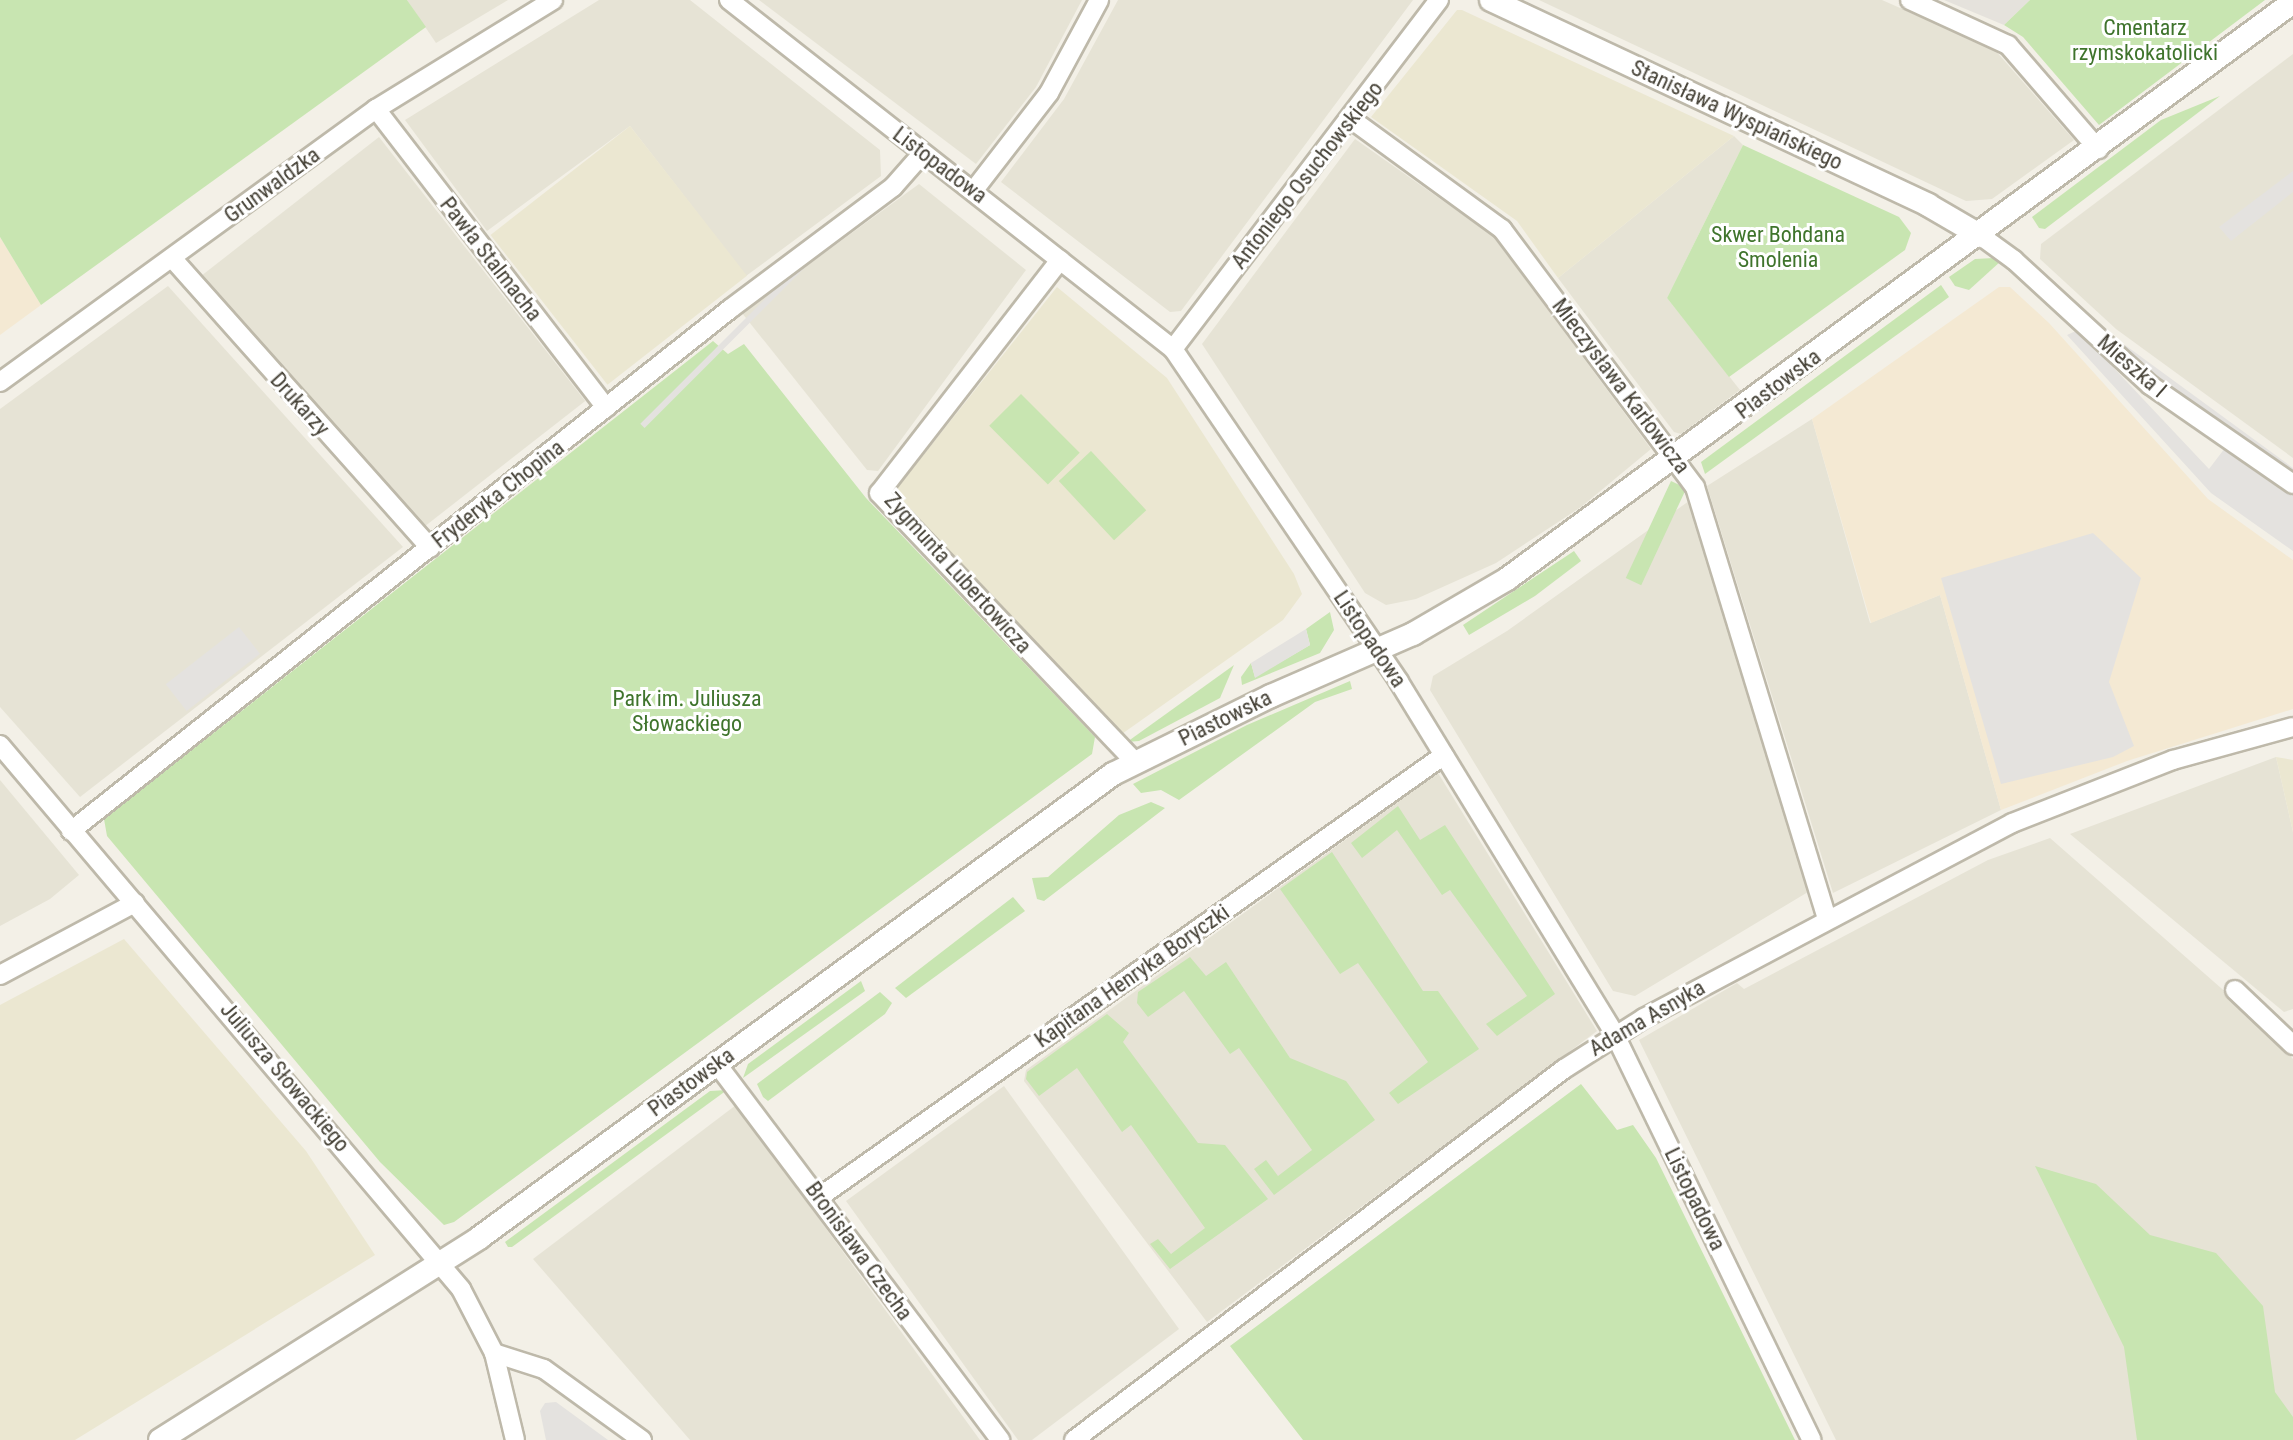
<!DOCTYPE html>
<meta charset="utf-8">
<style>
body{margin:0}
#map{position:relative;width:2293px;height:1440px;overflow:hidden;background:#f3f0e7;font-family:"Roboto Condensed",sans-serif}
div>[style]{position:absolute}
.residential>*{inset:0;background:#e6e3d5;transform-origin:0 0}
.commercial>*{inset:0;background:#f4e9d3}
.industrial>*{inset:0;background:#e5e2dc}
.education>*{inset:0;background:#ebe7d1;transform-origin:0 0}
.green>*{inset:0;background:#c8e5b1;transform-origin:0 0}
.parking>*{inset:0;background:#e4e2df;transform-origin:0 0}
.roads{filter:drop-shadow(2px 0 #beb9aa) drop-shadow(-2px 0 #beb9aa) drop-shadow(0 2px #beb9aa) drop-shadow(0 -2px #beb9aa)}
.minor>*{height:18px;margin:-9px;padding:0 9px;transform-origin:9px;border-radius:9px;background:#fff}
.tertiary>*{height:22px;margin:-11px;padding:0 11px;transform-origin:11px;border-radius:11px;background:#fff}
span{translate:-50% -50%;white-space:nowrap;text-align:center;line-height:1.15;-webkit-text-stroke:6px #fff;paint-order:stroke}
.park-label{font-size:22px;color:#3f742c}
.street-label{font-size:22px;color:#454136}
</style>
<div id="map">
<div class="residential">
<div style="clip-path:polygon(407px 0,508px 0,436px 43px)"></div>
<div style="clip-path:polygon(599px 0,690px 0,880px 150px,881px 176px,746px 276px,630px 126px,487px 231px,405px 120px)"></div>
<div style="clip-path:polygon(759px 0,1082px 0,1036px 87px,976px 164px)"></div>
<div style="clip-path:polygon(1118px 0,1413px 0,1181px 311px,1170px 312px,1001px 182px,1064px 99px)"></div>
<div style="clip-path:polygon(1539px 0,1882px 0,1995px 50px,2074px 140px,1992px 199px,1966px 201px)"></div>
<div style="clip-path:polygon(2293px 54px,2293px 458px,2116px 329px,2040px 259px,2041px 244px)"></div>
<div style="clip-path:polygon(1734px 136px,1743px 145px,1667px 298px,1740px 390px,1681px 434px,1674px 432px,1558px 278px)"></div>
<div style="left:379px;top:137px;width:335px;height:225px;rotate:52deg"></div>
<div style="clip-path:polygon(1355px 139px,1493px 236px,1651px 449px,1581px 507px,1496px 563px,1416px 599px,1386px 605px,1365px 593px,1202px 344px)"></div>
<div style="clip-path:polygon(919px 184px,1026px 270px,878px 471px,867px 470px,742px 313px)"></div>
<div style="clip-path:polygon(168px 286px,403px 547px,80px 797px,0 707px,0 409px)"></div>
<div style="clip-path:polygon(1812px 419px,1870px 623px,1940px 595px,2001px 810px,1833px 893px,1707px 486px)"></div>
<div style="clip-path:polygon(1689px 501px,1808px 892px,1635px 996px,1613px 991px,1430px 690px,1433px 676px,1507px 631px)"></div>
<div style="clip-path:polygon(2276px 757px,2293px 832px,2293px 1009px,2284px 1012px,2070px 834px)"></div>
<div style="clip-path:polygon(1438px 773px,1597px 1031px,1207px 1322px,1024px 1081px,1026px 1070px)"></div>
<div style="clip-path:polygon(0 780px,79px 875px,50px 899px,0 926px)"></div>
<div style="clip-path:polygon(2050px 838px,2262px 1024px,2293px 1059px,2293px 1440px,1836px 1440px,1639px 1040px,1737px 983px,1744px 989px,1988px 860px)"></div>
<div style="clip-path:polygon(1004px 1086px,1179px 1329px,1032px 1440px,1018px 1440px,846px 1201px)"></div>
<div style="clip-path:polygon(736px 1105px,980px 1440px,690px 1440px,533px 1259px)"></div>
</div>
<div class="commercial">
<div style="clip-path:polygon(0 237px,41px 305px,0 335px)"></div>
<div style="clip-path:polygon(1999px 287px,2010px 287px,2049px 323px,2208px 499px,2293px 560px,2293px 709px,2127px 761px,2001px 810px,1940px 595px,1871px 623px,1812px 419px)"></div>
</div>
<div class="industrial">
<div style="clip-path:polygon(1944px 0,2030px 0,2004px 25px)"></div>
</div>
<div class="education">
<div style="clip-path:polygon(1457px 10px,1462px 10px,1734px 136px,1558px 278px,1517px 221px,1371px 117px)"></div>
<div style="left:630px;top:126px;width:190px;height:177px;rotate:52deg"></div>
<div style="clip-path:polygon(1057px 287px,1167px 378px,1294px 574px,1302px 594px,1283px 620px,1119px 736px,894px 492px)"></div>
<div style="clip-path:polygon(2276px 757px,2293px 760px,2293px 832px)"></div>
<div style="clip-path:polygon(124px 939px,306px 1151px,375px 1255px,75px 1440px,0 1440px,0 1005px)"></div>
</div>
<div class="green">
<div style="clip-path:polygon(0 0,407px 0,426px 27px,41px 305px,0 237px)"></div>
<div style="clip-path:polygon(2030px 0,2265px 0,2099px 125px,2023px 37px,2004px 25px)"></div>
<div style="clip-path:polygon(2220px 96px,2045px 229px,2039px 228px,2032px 217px,2161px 120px)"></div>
<div style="clip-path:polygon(1743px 145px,1899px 217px,1911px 233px,1905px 250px,1729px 377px,1667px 298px)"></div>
<div style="clip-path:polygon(1994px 258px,2001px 261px,1969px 290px,1955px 286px,1949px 277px,1975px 259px)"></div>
<div style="clip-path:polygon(1941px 285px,1949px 297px,1705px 474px,1701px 462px)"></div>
<div style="clip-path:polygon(713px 341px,728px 354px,744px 344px,866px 498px,1095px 737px,1092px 754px,454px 1222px,444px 1225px,380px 1162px,107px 836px,104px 819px)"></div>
<div style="left:1021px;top:394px;width:83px;height:45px;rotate:45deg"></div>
<div style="left:1091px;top:451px;width:81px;height:44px;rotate:47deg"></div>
<div style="left:1671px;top:481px;width:17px;height:107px;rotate:25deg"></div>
<div style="clip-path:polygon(1574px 551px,1581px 561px,1535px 596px,1469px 635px,1463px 625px)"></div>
<div style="clip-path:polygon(1330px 612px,1334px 630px,1320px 653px,1242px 685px,1241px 677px,1251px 663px,1255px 677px,1310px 645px,1306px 629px)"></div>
<div style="clip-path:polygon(1234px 665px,1220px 698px,1139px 741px,1127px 742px)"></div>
<div style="clip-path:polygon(1350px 681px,1352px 689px,1315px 702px,1179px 800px,1161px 790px,1141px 793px,1133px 784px,1247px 725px)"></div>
<div style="clip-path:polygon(1151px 802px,1165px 808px,1044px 901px,1037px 899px,1032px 878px,1048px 877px,1119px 815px)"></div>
<div style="clip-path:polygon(1398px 806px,1420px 840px,1445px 825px,1555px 994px,1497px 1036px,1486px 1024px,1527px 996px,1450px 890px,1442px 895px,1397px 830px,1362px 858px,1351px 843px)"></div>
<div style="clip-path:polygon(1332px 852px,1423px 991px,1438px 991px,1479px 1049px,1398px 1104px,1389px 1093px,1428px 1062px,1358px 963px,1340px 974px,1280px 889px)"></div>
<div style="clip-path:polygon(1013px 897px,1025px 911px,906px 998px,895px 988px)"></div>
<div style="clip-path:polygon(1190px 957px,1206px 976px,1226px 962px,1290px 1058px,1346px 1081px,1375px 1120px,1274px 1195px,1254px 1169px,1266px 1160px,1278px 1176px,1312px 1150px,1239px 1048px,1230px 1054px,1184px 991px,1148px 1017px,1137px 1003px,1138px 992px)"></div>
<div style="clip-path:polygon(861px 981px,865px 991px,743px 1078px,748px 1064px)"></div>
<div style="clip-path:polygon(880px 992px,892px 1003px,885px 1014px,768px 1101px,763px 1097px,757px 1084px)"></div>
<div style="clip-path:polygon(1107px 1014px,1129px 1033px,1123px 1042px,1198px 1143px,1225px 1145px,1268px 1199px,1170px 1269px,1150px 1244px,1158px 1239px,1171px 1254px,1205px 1228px,1131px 1125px,1122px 1132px,1077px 1068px,1039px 1096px,1026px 1079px,1027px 1072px)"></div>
<div style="clip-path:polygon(1581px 1084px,1617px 1130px,1633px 1125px,1656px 1158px,1795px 1440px,1303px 1440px,1230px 1346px)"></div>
<div style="clip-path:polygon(727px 1090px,512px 1247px,508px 1247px,505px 1242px,710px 1091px)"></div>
<div style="clip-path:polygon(2035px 1166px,2096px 1184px,2150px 1235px,2216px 1253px,2263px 1306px,2275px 1392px,2293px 1417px,2293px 1440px,2137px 1440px,2124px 1347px)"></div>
</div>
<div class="parking">
<div style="clip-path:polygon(2293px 171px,2293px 192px,2231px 241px,2219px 227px)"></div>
<div style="left:885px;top:179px;width:6px;height:346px;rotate:45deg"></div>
<div style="clip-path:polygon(2078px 330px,2209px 469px,2225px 448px,2293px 494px,2293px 551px,2211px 493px,2067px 335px)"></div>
<div style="clip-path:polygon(2125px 345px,2293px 468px,2293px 476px,2166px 387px,2120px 350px)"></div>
<div style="clip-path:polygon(2093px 533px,2141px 578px,2109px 682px,2134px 746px,2113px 757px,2001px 784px,1941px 578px)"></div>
<div style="left:239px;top:627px;width:34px;height:93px;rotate:52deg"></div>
<div style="clip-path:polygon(1306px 629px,1310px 645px,1255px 678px,1251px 663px)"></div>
<div style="clip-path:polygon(556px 1402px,608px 1440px,546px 1440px,540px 1411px,545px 1403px)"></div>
</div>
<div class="roads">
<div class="minor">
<div style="left:729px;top:0;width:565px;rotate:38.17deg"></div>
<div style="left:1173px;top:349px;width:402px;rotate:55.8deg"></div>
<div style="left:1399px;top:682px;width:414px;rotate:58.5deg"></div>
<div style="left:1615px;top:1035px;width:450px;rotate:64.1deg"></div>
<div style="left:1910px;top:0;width:108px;rotate:24.7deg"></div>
<div style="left:2008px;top:45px;width:138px;rotate:49.1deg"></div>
<div style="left:376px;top:109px;width:377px;rotate:52.4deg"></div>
<div style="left:1351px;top:119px;width:187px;rotate:36.1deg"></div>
<div style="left:1502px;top:229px;width:322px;rotate:53.2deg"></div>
<div style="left:1695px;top:487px;width:451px;rotate:73deg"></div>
<div style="left:974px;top:190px;width:123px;rotate:-52.3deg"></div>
<div style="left:1049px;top:93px;width:106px;rotate:-61.7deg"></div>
<div style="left:1981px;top:236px;width:41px;rotate:36deg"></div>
<div style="left:2014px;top:260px;width:185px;rotate:42.6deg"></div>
<div style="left:2150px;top:385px;width:174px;rotate:34.7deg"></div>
<div style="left:172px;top:258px;width:388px;rotate:48.3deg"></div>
<div style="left:1060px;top:260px;width:295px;rotate:127.8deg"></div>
<div style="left:879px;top:493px;width:371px;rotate:46.4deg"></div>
<div style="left:1173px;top:349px;width:439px;rotate:-52.7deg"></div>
<div style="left:0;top:382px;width:465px;rotate:-36deg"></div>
<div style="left:376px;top:109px;width:208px;rotate:-31.6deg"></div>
<div style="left:0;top:745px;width:713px;rotate:49.72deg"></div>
<div style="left:461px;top:1289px;width:72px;rotate:62.7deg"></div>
<div style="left:494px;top:1353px;width:89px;rotate:76.4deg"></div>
<div style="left:71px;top:831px;width:841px;rotate:-38.38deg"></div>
<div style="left:730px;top:309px;width:204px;rotate:-36.8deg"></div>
<div style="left:893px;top:187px;width:44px;rotate:-48.7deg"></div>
<div style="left:0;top:975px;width:153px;rotate:-28.1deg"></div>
<div style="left:2235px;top:990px;width:80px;rotate:43.5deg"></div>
<div style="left:717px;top:1064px;width:471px;rotate:53deg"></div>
<div style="left:821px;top:1196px;width:763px;rotate:-35.29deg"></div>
<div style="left:494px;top:1353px;width:52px;rotate:17.7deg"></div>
<div style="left:544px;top:1369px;width:121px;rotate:35.9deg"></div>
<div style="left:1074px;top:1440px;width:615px;rotate:-37.13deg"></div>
<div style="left:1564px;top:1069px;width:95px;rotate:-32.5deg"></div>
<div style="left:1644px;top:1018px;width:416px;rotate:-27.9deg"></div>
<div style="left:2012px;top:823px;width:173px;rotate:-21.4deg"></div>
<div style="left:2173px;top:760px;width:124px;rotate:-15.4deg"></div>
</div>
<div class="tertiary">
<div style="left:1491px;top:0;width:483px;rotate:25.1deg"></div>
<div style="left:1928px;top:205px;width:61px;rotate:30.3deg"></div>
<div style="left:160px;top:1440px;width:378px;rotate:-32.3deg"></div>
<div style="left:479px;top:1238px;width:786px;rotate:-36.2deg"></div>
<div style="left:1113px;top:774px;width:176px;rotate:-26.3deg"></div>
<div style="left:1271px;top:696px;width:155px;rotate:-23.6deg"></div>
<div style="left:1413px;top:634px;width:109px;rotate:-30.3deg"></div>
<div style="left:1507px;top:579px;width:975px;rotate:-36.28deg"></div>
</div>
</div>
<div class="park-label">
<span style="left:2145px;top:40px">Cmentarz<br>rzymskokatolicki</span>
<span style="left:1778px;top:247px">Skwer Bohdana<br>Smolenia</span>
<span style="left:687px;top:711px">Park im. Juliusza<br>Słowackiego</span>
</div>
<div class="street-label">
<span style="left:1737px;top:115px;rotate:25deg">Stanisława Wyspiańskiego</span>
<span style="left:940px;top:165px;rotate:37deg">Listopadowa</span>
<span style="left:1307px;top:175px;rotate:-52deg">Antoniego Osuchowskiego</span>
<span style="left:272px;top:185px;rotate:-36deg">Grunwaldzka</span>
<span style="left:491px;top:259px;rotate:52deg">Pawła Stalmacha</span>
<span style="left:2132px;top:366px;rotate:41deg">Mieszka I</span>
<span style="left:1778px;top:384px;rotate:-37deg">Piastowska</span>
<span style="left:1621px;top:386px;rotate:53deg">Mieczysława Karłowicza</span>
<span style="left:300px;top:404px;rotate:48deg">Drukarzy</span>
<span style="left:498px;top:494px;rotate:-38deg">Fryderyka Chopina</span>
<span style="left:958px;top:573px;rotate:48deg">Zygmunta Lubertowicza</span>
<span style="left:1370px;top:639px;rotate:56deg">Listopadowa</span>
<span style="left:1225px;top:718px;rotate:-26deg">Piastowska</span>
<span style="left:1132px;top:976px;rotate:-35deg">Kapitana Henryka Boryczki</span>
<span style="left:1647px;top:1018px;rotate:-30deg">Adama Asnyka</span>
<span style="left:285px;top:1077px;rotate:50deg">Juliusza Słowackiego</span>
<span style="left:691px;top:1082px;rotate:-36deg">Piastowska</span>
<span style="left:1695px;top:1199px;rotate:64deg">Listopadowa</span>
<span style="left:859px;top:1251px;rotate:54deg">Bronisława Czecha</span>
</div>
</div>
